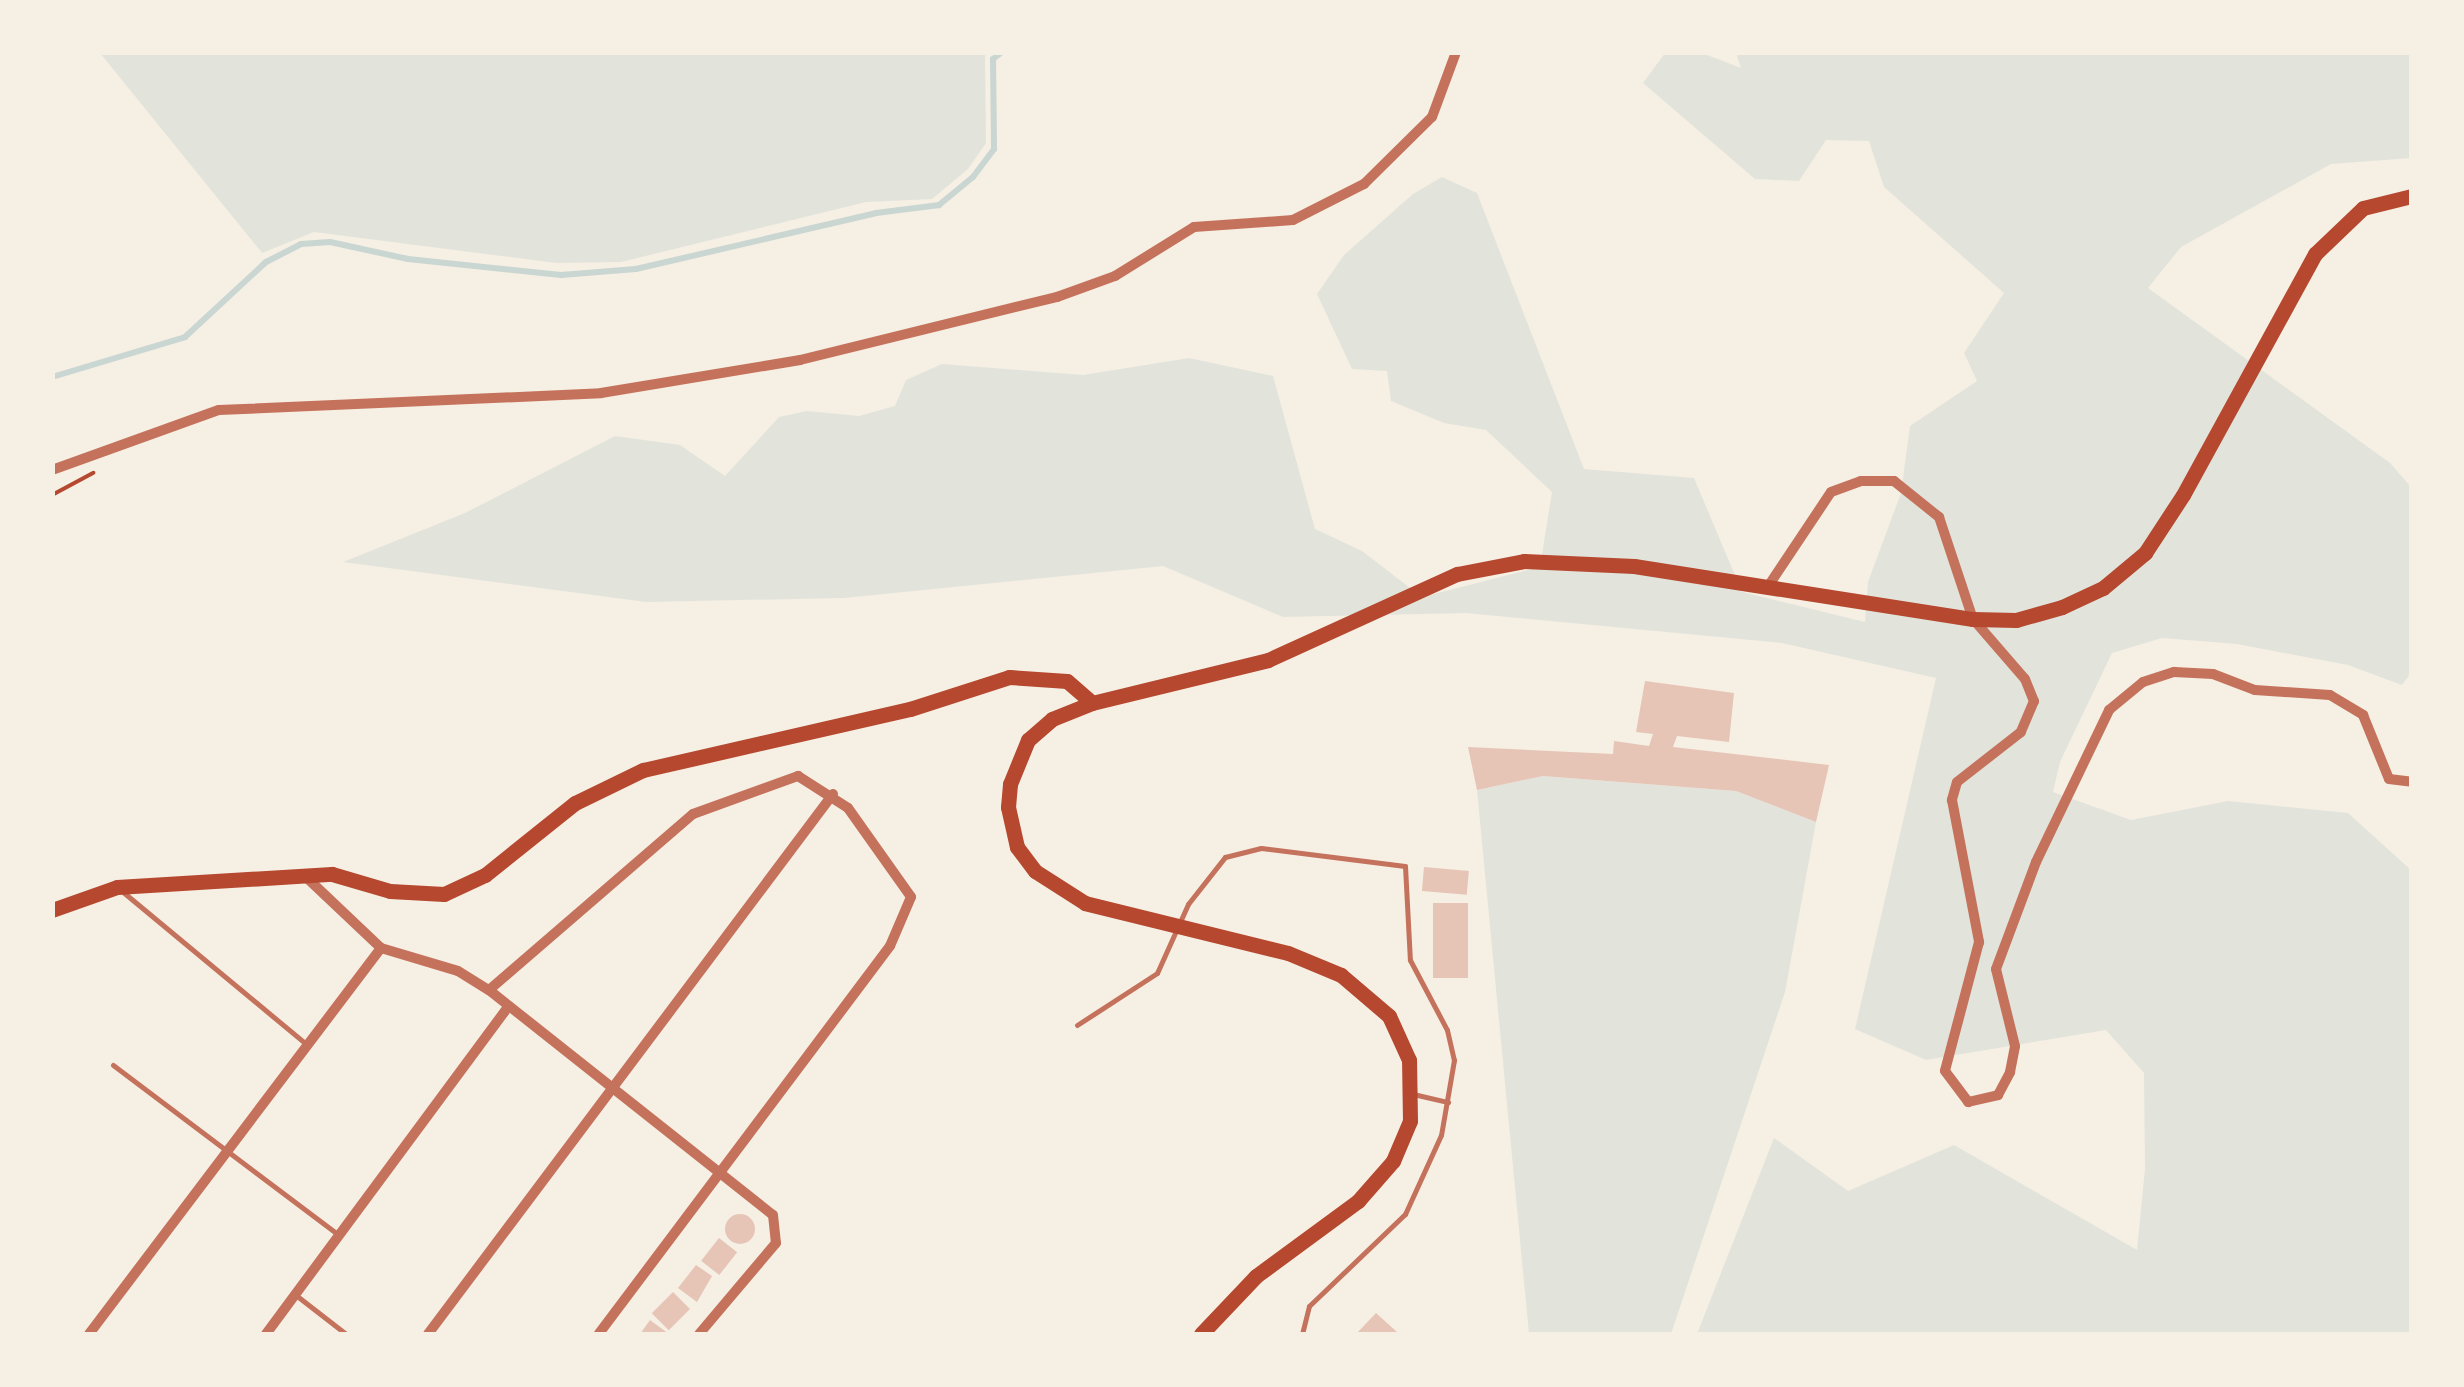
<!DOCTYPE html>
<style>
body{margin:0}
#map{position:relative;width:2464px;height:1387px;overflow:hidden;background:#f6efe4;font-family:Manrope,sans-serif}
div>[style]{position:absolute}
.green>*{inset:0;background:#e2e4dc}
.stream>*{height:6px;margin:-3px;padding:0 3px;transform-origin:3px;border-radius:3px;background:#c9d6d2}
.building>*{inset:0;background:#e6c5b7;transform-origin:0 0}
.round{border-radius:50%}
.path>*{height:4px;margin:-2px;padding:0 2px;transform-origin:2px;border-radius:2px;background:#b5482f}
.service>*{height:5px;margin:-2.5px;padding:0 2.5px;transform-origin:2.5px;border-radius:2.5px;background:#c5725c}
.minor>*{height:10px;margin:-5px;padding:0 5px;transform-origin:5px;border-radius:5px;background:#c5725c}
.primary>*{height:15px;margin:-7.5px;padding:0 7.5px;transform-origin:7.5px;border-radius:7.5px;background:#b5482f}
span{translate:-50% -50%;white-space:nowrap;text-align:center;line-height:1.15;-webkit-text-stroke:8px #f6efe4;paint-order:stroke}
.frame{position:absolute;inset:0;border:55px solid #f6efe4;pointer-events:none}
</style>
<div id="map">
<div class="green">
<div style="clip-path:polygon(100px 53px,985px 53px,986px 143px,968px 169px,932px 199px,866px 202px,621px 262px,556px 263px,314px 232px,262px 253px)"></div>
<div style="clip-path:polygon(1665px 53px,1702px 53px,1741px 68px,1736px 53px,2411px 53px,2411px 158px,2331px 164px,2181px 247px,2148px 288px,2390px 463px,2411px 487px,2411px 673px,2402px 685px,2348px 665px,2237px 644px,2162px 638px,2112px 653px,2060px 762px,2053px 792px,2131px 820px,2228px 801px,2348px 813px,2411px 870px,2411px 1334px,1697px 1334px,1774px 1138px,1848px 1191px,1954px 1145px,2137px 1250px,2145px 1169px,2144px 1073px,2106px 1030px,1926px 1060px,1855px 1029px,1936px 678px,1782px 643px,1466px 613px,1283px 617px,1163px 566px,844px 598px,646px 602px,343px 562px,465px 513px,615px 436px,680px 445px,725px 476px,779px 417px,807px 411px,859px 416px,895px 406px,906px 380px,942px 364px,1083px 375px,1189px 358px,1273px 376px,1315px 529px,1362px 551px,1422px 597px,1540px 567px,1552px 492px,1486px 430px,1444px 423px,1391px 401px,1387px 371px,1352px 369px,1317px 294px,1344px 255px,1413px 194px,1442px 177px,1477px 193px,1584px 469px,1694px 478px,1742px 592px,1865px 622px,1868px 582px,1901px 493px,1910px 426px,1977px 381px,1964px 353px,2004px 293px,1884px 187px,1869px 141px,1826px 140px,1799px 181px,1755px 179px,1643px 83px)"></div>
<div style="clip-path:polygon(1543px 776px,1736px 791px,1816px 822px,1785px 992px,1671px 1334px,1529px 1334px,1477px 790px)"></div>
</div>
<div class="stream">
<div style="left:52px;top:377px;width:139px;rotate:-16.7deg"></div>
<div style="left:185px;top:337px;width:110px;rotate:-42.8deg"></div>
<div style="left:266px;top:262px;width:39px;rotate:-27deg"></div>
<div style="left:301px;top:244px;width:29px;rotate:-4deg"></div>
<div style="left:330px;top:242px;width:80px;rotate:12.3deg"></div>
<div style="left:408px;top:259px;width:154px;rotate:6deg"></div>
<div style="left:561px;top:275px;width:75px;rotate:-4.6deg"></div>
<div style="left:636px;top:269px;width:246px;rotate:-13.1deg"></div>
<div style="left:876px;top:213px;width:64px;rotate:-7.2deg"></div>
<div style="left:939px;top:205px;width:44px;rotate:-39.5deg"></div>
<div style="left:973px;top:177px;width:35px;rotate:-53deg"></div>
<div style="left:994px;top:149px;width:90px;rotate:-90.6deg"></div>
<div style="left:993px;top:59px;width:11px;rotate:-38deg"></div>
</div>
<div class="building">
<div style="clip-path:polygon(1645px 681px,1734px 693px,1729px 742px,1677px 736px,1673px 747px,1829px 765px,1816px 822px,1736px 791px,1543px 776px,1477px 790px,1468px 747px,1613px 754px,1614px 741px,1649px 746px,1653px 734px,1636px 732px)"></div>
<div style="left:1424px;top:867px;width:45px;height:24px;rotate:5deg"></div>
<div style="left:1433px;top:903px;width:35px;height:75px"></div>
<div class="round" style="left:725px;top:1214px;width:30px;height:30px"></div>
<div style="left:719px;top:1238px;width:23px;height:29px;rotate:38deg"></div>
<div style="clip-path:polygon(696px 1265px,712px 1276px,697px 1302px,678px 1288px)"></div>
<div style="left:673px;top:1292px;width:24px;height:30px;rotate:45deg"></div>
<div style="clip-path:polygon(1376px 1313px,1397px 1332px,1356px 1334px)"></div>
<div style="clip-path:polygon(650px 1320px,669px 1334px,640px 1334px)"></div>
</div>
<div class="path">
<div style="left:52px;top:495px;width:47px;rotate:-28.2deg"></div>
</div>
<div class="service">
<div style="left:123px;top:892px;width:239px;rotate:39.7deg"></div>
<div style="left:1077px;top:1025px;width:95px;rotate:-33deg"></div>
<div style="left:1157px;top:973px;width:76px;rotate:-65.8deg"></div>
<div style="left:1188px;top:904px;width:60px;rotate:-51.8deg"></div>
<div style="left:1225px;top:857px;width:37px;rotate:-14deg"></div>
<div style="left:1261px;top:848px;width:145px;rotate:7.1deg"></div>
<div style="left:1405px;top:866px;width:94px;rotate:87deg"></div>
<div style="left:1410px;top:960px;width:79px;rotate:62.1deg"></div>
<div style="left:1447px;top:1030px;width:31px;rotate:77deg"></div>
<div style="left:1454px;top:1060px;width:76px;rotate:99.8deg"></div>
<div style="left:1441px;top:1135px;width:87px;rotate:114.5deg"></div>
<div style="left:1405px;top:1214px;width:133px;rotate:136.2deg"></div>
<div style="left:1309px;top:1306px;width:29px;rotate:104deg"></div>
<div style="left:113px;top:1065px;width:281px;rotate:37deg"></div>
<div style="left:1413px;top:1094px;width:36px;rotate:13deg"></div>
<div style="left:297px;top:1296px;width:62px;rotate:37.8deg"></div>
</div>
<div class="minor">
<div style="left:52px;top:470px;width:177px;rotate:-19.8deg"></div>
<div style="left:219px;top:410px;width:382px;rotate:-2.5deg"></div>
<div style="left:601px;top:393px;width:202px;rotate:-9.4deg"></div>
<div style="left:800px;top:360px;width:265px;rotate:-13.8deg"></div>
<div style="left:1057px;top:297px;width:62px;rotate:-19.9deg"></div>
<div style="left:1115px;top:276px;width:93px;rotate:-31.8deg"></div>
<div style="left:1194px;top:227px;width:99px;rotate:-4deg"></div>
<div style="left:1293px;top:220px;width:80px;rotate:-26.9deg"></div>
<div style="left:1364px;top:184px;width:95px;rotate:-44.6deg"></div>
<div style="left:1432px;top:117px;width:69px;rotate:-69.7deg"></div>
<div style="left:1767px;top:588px;width:115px;rotate:-56.3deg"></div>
<div style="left:1831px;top:492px;width:32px;rotate:-20deg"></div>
<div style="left:1861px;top:481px;width:33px"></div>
<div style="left:1894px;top:481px;width:58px;rotate:38.7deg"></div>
<div style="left:1939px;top:517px;width:108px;rotate:71.6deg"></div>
<div style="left:1973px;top:619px;width:79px;rotate:49.1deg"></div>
<div style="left:2025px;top:679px;width:24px;rotate:68deg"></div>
<div style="left:2034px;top:701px;width:34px;rotate:113deg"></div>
<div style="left:2021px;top:732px;width:81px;rotate:142deg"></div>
<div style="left:1957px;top:782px;width:19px;rotate:106deg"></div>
<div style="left:1952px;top:800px;width:145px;rotate:79.2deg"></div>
<div style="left:1979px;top:942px;width:133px;rotate:104.8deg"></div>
<div style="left:1945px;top:1071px;width:39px;rotate:53deg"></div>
<div style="left:1968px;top:1102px;width:31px;rotate:-13deg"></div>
<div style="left:1998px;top:1095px;width:26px;rotate:-62deg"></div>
<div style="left:2010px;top:1072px;width:26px;rotate:-79deg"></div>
<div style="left:2015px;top:1046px;width:79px;rotate:-103.9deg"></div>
<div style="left:1996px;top:969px;width:114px;rotate:-69.5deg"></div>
<div style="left:2036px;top:862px;width:169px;rotate:-64.3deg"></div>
<div style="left:2109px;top:710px;width:44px;rotate:-39.5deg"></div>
<div style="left:2143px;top:682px;width:33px;rotate:-18deg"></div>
<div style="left:2174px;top:672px;width:39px;rotate:3deg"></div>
<div style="left:2213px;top:674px;width:45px;rotate:20.9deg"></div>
<div style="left:2255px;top:690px;width:75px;rotate:3.8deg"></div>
<div style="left:2330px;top:695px;width:39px;rotate:31deg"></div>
<div style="left:2363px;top:715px;width:69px;rotate:67.9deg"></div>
<div style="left:2389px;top:779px;width:23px;rotate:7deg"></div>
<div style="left:306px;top:877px;width:103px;rotate:43.4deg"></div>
<div style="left:381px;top:948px;width:80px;rotate:16.6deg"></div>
<div style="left:458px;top:971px;width:36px;rotate:32deg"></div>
<div style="left:489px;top:990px;width:362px;rotate:38.4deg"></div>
<div style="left:773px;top:1215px;width:28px;rotate:84deg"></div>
<div style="left:776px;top:1243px;width:119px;rotate:130.2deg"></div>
<div style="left:489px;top:990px;width:269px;rotate:-40.8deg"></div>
<div style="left:693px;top:814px;width:112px;rotate:-19.9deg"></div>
<div style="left:798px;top:776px;width:59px;rotate:32.6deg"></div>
<div style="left:848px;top:808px;width:109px;rotate:54.7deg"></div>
<div style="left:911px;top:897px;width:53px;rotate:113.2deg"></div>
<div style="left:890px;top:946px;width:485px;rotate:126.9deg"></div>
<div style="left:89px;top:1334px;width:484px;rotate:-52.9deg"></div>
<div style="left:266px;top:1334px;width:408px;rotate:-53.5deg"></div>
<div style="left:428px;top:1334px;width:675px;rotate:-53.13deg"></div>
</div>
<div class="primary">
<div style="left:52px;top:910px;width:69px;rotate:-19.5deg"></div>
<div style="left:117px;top:887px;width:215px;rotate:-3.5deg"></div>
<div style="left:332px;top:874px;width:60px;rotate:16.3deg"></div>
<div style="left:390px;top:891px;width:54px;rotate:3.2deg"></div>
<div style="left:444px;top:894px;width:45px;rotate:-24.9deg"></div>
<div style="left:485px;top:875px;width:115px;rotate:-38.7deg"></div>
<div style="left:575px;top:803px;width:76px;rotate:-25.9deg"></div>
<div style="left:643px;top:770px;width:274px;rotate:-12.9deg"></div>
<div style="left:910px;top:709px;width:104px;rotate:-17.9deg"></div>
<div style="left:1009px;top:677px;width:58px;rotate:3.9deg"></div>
<div style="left:1067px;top:681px;width:33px;rotate:41deg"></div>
<div style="left:1201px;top:1334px;width:80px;rotate:-46.5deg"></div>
<div style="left:1256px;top:1276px;width:127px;rotate:-36.3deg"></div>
<div style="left:1358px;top:1201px;width:53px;rotate:-48.8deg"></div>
<div style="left:1393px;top:1161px;width:43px;rotate:-67deg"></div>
<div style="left:1410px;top:1121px;width:61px;rotate:-90.9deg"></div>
<div style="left:1409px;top:1060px;width:48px;rotate:-114.4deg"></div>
<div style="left:1389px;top:1016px;width:63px;rotate:-139.5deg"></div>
<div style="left:1341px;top:975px;width:57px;rotate:-157.5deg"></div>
<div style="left:1288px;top:953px;width:209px;rotate:-166.2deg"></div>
<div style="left:1085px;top:903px;width:59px;rotate:-147.4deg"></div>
<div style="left:1035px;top:871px;width:30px;rotate:-127deg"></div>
<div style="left:1017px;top:847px;width:41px;rotate:-102.7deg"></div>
<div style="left:1008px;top:807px;width:23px;rotate:-85deg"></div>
<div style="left:1010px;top:784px;width:48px;rotate:-67.8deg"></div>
<div style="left:1028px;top:740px;width:32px;rotate:-41deg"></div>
<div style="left:1052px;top:719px;width:43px;rotate:-21.8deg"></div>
<div style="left:1092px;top:703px;width:181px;rotate:-13.7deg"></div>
<div style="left:1268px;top:660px;width:208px;rotate:-24.5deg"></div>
<div style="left:1457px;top:574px;width:68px;rotate:-11deg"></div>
<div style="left:1524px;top:561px;width:110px;rotate:2.6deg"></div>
<div style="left:1634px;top:566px;width:343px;rotate:8.9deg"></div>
<div style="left:1973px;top:619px;width:43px;rotate:1.3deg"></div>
<div style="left:2016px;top:620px;width:48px;rotate:-15.8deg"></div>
<div style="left:2062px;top:607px;width:45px;rotate:-24.9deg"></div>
<div style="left:2103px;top:588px;width:55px;rotate:-39.8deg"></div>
<div style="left:2145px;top:553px;width:69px;rotate:-56.8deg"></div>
<div style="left:2183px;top:495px;width:275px;rotate:-61.3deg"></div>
<div style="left:2315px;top:254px;width:66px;rotate:-43.8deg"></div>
<div style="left:2363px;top:208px;width:50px;rotate:-13.8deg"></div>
</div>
<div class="frame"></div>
</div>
